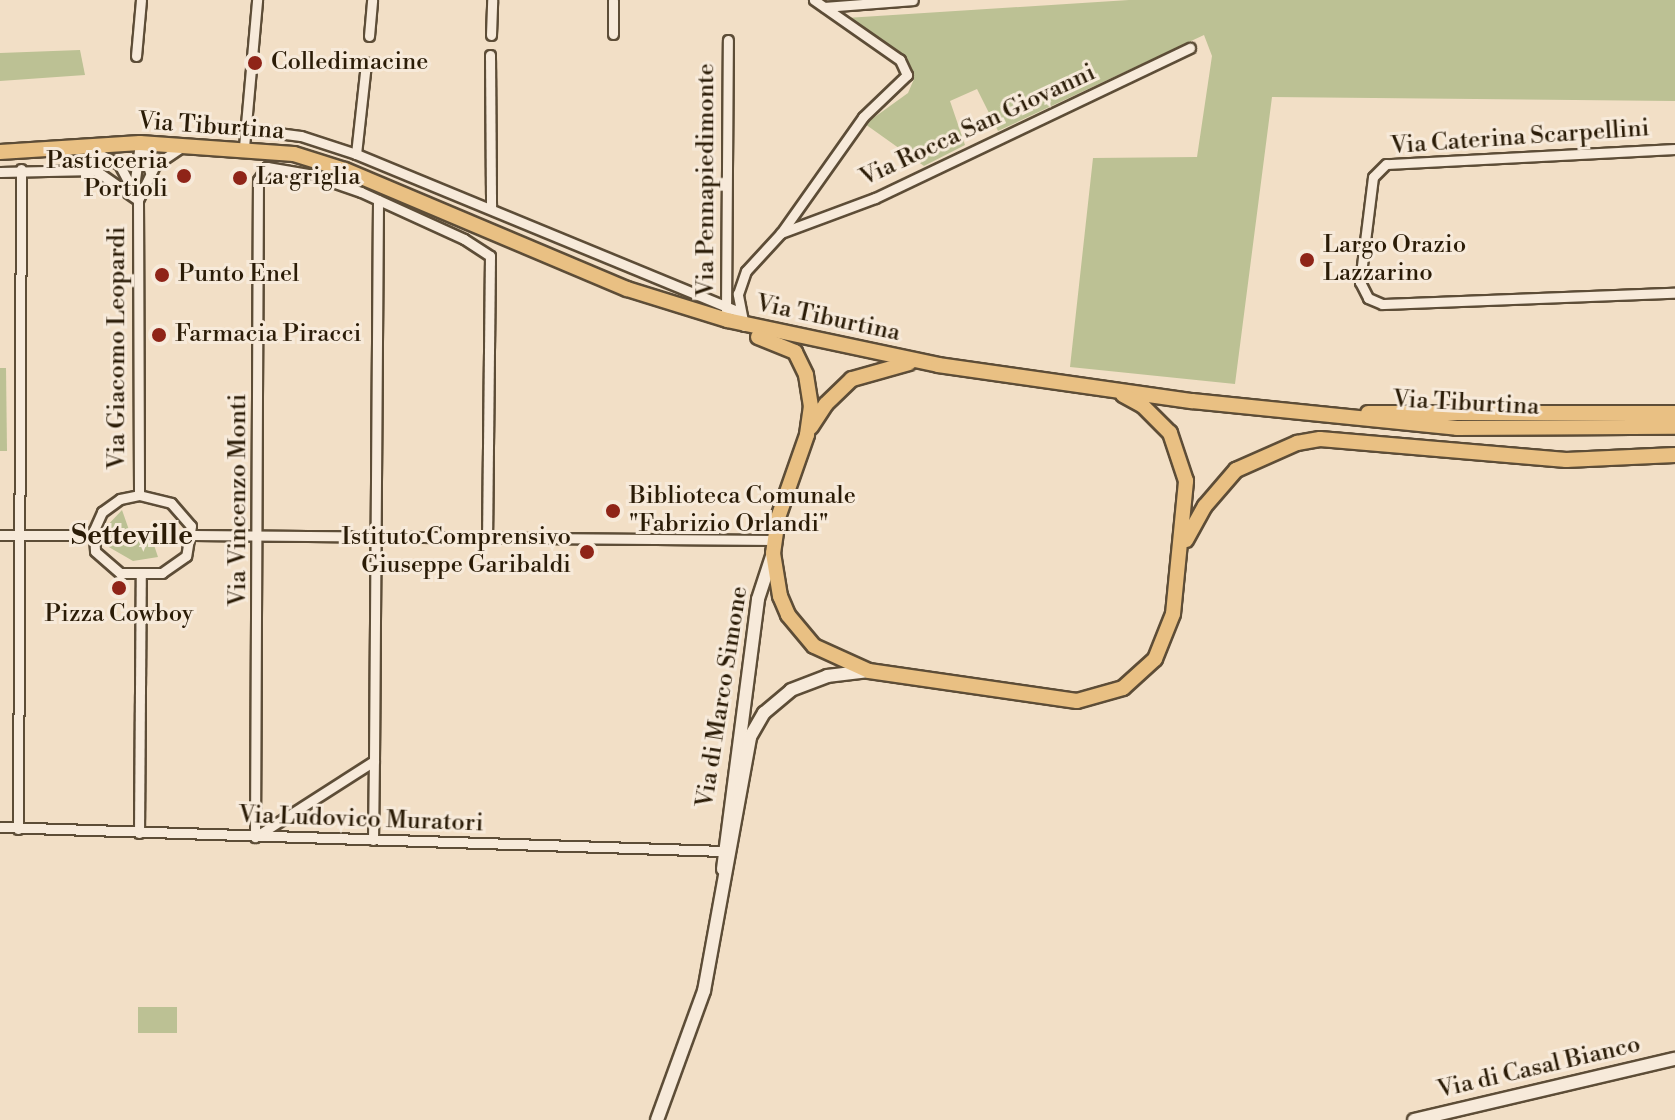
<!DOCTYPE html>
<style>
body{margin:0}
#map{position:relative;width:1675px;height:1120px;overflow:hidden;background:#f2dfc6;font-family:"Libre Bodoni",serif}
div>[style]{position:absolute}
.green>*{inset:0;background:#bcc194;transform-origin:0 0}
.roads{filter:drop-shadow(2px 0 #5d4d37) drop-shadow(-2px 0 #5d4d37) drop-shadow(0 2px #5d4d37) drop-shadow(0 -2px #5d4d37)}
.street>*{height:9px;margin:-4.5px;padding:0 4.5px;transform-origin:4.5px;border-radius:4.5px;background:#f7eada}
.secondary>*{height:12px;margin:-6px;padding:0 6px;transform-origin:6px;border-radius:6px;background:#f7eada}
.primary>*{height:14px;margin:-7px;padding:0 7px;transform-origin:7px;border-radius:7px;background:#e9c083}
.dots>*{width:22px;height:22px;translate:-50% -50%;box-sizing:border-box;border:4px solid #f7eada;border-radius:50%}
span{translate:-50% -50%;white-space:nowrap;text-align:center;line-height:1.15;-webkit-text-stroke:6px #f7eada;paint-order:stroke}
.poi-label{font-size:24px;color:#2b1c07}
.left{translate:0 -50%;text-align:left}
.right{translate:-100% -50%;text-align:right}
.street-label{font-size:24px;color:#2b1c07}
.quarter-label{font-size:28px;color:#2b1c07;font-weight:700}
</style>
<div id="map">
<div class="green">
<div style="clip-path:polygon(1129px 0,1675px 0,1675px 101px,1272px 97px,1235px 384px,1070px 367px,1093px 158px,1197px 157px,1212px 56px,1204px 35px,998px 131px,977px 89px,950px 101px,965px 145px,924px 166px,865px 124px,908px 93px,914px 79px,846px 18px)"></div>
<div style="clip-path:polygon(80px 50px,85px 75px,0 81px,0 53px)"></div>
<div style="clip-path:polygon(0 368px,6px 368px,7px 451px,0 451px)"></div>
<div style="clip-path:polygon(122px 510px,129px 530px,149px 530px,158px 557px,133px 561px,107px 546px,105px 528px)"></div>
<div style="left:138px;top:1007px;width:39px;height:26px"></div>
</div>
<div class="roads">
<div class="street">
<div style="left:613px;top:0;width:34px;rotate:90deg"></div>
<div style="left:825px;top:7px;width:88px;rotate:-4.5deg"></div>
<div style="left:491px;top:35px;width:35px;rotate:-88deg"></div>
<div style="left:369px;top:36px;width:36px;rotate:-85deg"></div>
<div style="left:490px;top:55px;width:154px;rotate:89.6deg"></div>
<div style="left:136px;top:56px;width:56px;rotate:-84.9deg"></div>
<div style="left:247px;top:129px;width:54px;rotate:7.4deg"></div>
<div style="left:301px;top:136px;width:58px;rotate:18.1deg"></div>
<div style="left:356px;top:154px;width:92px;rotate:-83.7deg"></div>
<div style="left:140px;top:143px;width:31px;rotate:71deg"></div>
<div style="left:244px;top:147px;width:148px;rotate:-84.9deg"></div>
<div style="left:87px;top:148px;width:36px;rotate:27deg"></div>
<div style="left:119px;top:164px;width:41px;rotate:62.2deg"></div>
<div style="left:138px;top:200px;width:295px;rotate:89.8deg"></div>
<div style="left:1675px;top:149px;width:289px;rotate:177deg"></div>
<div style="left:1386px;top:164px;width:18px;rotate:135deg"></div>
<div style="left:1373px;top:177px;width:106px;rotate:97.1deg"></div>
<div style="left:1360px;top:282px;width:18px;rotate:63deg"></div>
<div style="left:1368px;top:298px;width:15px;rotate:23deg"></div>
<div style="left:1382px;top:304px;width:293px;rotate:-2.2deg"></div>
<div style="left:356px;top:154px;width:414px;rotate:22.4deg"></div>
<div style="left:0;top:172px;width:95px;rotate:-1.2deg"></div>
<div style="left:95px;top:170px;width:52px;rotate:34.9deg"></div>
<div style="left:134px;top:187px;width:44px;rotate:-82.2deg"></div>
<div style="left:138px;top:200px;width:39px;rotate:-64deg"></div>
<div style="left:155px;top:165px;width:29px;rotate:-34deg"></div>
<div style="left:781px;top:233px;width:100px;rotate:-20.4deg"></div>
<div style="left:875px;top:198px;width:349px;rotate:-25.5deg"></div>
<div style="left:726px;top:312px;width:272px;rotate:-89.6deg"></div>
<div style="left:744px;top:326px;width:33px;rotate:-101deg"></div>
<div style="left:738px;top:294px;width:24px;rotate:-71deg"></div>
<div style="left:746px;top:271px;width:52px;rotate:-47.4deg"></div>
<div style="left:781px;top:233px;width:142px;rotate:-54.7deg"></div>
<div style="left:863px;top:117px;width:61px;rotate:-43.7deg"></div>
<div style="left:907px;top:75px;width:17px;rotate:-115deg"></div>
<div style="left:900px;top:60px;width:105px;rotate:-145.1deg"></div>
<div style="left:139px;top:495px;width:33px;rotate:14deg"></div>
<div style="left:171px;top:503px;width:30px;rotate:49deg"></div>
<div style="left:191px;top:526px;width:30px;rotate:99deg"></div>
<div style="left:186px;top:556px;width:29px;rotate:145deg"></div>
<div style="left:162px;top:573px;width:42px;rotate:180deg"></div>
<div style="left:120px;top:573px;width:33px;rotate:-139deg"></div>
<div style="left:95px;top:551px;width:21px;rotate:-93deg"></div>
<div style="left:94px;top:530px;width:20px;rotate:-66deg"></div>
<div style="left:102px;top:512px;width:22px;rotate:-36deg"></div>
<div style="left:120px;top:499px;width:19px;rotate:-12deg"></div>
<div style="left:0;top:535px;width:93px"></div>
<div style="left:193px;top:535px;width:582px;rotate:0.49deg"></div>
<div style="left:0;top:827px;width:722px;rotate:1.9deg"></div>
<div style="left:18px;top:829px;width:660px;rotate:-89.74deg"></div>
<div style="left:139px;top:833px;width:257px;rotate:-89.6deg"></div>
<div style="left:255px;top:837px;width:657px;rotate:-89.74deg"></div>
<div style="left:258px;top:180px;width:16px;rotate:-55deg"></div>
<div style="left:267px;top:167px;width:43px;rotate:9.5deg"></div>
<div style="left:309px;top:174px;width:55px;rotate:19.1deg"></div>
<div style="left:361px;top:192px;width:113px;rotate:24.5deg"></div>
<div style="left:464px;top:239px;width:31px;rotate:33deg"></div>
<div style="left:490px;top:256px;width:278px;rotate:90.6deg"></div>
<div style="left:255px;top:837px;width:141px;rotate:-32.6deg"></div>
<div style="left:374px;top:761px;width:561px;rotate:-89.59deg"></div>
<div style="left:373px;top:840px;width:79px;rotate:-89.3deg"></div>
</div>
<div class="secondary">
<div style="left:723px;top:869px;width:272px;rotate:-82.6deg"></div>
<div style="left:758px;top:599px;width:48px;rotate:-71.9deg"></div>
<div style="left:657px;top:1120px;width:137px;rotate:-70deg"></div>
<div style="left:704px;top:991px;width:258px;rotate:-79.7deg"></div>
<div style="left:750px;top:737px;width:28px;rotate:-60deg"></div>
<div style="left:764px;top:713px;width:35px;rotate:-40deg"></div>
<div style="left:791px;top:690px;width:39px;rotate:-21deg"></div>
<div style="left:827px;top:676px;width:42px;rotate:-6.8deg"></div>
<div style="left:1414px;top:1120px;width:268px;rotate:-13.2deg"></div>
</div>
<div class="primary">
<div style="left:0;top:152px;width:140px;rotate:-3.7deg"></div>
<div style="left:140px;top:143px;width:154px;rotate:4.1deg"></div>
<div style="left:294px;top:154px;width:53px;rotate:17.4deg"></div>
<div style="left:345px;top:170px;width:306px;rotate:22.9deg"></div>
<div style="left:627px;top:289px;width:105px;rotate:17.2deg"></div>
<div style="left:727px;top:320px;width:216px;rotate:12deg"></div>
<div style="left:938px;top:365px;width:257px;rotate:8.1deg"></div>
<div style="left:1192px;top:401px;width:266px;rotate:5.8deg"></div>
<div style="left:1457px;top:428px;width:218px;rotate:-0.3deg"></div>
<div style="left:758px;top:337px;width:40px;rotate:22deg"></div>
<div style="left:795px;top:352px;width:25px;rotate:64deg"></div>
<div style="left:806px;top:375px;width:31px;rotate:81deg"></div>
<div style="left:811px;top:406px;width:29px;rotate:98deg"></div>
<div style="left:807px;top:435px;width:88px;rotate:109.3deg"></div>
<div style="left:778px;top:518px;width:35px;rotate:98deg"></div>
<div style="left:773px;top:553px;width:44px;rotate:80.8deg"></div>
<div style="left:780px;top:596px;width:21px;rotate:67deg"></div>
<div style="left:788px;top:615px;width:40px;rotate:50deg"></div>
<div style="left:814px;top:646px;width:60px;rotate:24.4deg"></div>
<div style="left:869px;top:671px;width:210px;rotate:8.2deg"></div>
<div style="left:1077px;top:701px;width:48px;rotate:-15.8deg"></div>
<div style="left:1123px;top:688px;width:43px;rotate:-42.2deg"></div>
<div style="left:1155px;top:659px;width:48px;rotate:-68.2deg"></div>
<div style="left:1173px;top:614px;width:134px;rotate:-84.4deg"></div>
<div style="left:1186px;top:481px;width:51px;rotate:-108.4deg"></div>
<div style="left:1170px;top:433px;width:38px;rotate:-135deg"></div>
<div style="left:1143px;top:406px;width:23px;rotate:-151deg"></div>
<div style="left:1368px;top:413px;width:307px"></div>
<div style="left:811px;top:427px;width:27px;rotate:-57deg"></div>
<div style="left:826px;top:404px;width:36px;rotate:-44deg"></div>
<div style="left:852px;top:379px;width:59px;rotate:-15.7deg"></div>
<div style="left:1186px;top:540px;width:39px;rotate:-61deg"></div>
<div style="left:1205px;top:506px;width:48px;rotate:-49.3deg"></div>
<div style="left:1236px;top:470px;width:67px;rotate:-23.9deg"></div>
<div style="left:1297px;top:443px;width:23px;rotate:-10deg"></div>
<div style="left:1320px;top:439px;width:247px;rotate:4.9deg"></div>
<div style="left:1566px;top:460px;width:109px;rotate:-2.6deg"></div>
</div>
</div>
<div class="dots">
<div style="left:255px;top:63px;background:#8f2418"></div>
<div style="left:184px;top:176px;background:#8f2418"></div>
<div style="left:240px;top:178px;background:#8f2418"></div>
<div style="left:1307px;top:260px;background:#8f2418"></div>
<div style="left:162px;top:275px;background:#8f2418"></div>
<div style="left:159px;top:335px;background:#8f2418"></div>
<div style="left:613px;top:511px;background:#8f2418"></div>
<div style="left:587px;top:552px;background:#8f2418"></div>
<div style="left:119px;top:588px;background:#8f2418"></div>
</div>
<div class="poi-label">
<span class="left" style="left:271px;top:63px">Colledimacine</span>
<span class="right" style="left:168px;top:176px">Pasticceria<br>Portioli</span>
<span class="left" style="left:256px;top:178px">La griglia</span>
<span class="left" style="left:1323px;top:260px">Largo Orazio<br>Lazzarino</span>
<span class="left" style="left:178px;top:275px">Punto Enel</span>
<span class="left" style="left:175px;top:335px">Farmacia Piracci</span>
<span class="left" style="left:629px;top:511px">Biblioteca Comunale<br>"Fabrizio Orlandi"</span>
<span class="right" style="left:571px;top:552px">Istituto Comprensivo<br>Giuseppe Garibaldi</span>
<span style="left:119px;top:615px">Pizza Cowboy</span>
</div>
<div class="street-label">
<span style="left:978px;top:126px;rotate:-25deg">Via Rocca San Giovanni</span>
<span style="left:211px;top:127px;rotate:4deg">Via Tiburtina</span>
<span style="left:1520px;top:138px;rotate:-4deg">Via Caterina Scarpellini</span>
<span style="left:707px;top:180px;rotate:-90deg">Via Pennapiedimonte</span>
<span style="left:828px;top:319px;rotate:12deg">Via Tiburtina</span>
<span style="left:118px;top:348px;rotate:-90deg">Via Giacomo Leopardi</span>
<span style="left:1466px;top:404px;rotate:3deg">Via Tiburtina</span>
<span style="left:239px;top:500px;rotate:-90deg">Via Vincenzo Monti</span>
<span style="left:723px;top:697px;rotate:-81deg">Via di Marco Simone</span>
<span style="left:361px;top:820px;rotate:2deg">Via Ludovico Muratori</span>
<span style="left:1539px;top:1068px;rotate:-13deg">Via di Casal Bianco</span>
</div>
<div class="quarter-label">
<span style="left:132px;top:536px">Setteville</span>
</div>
</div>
